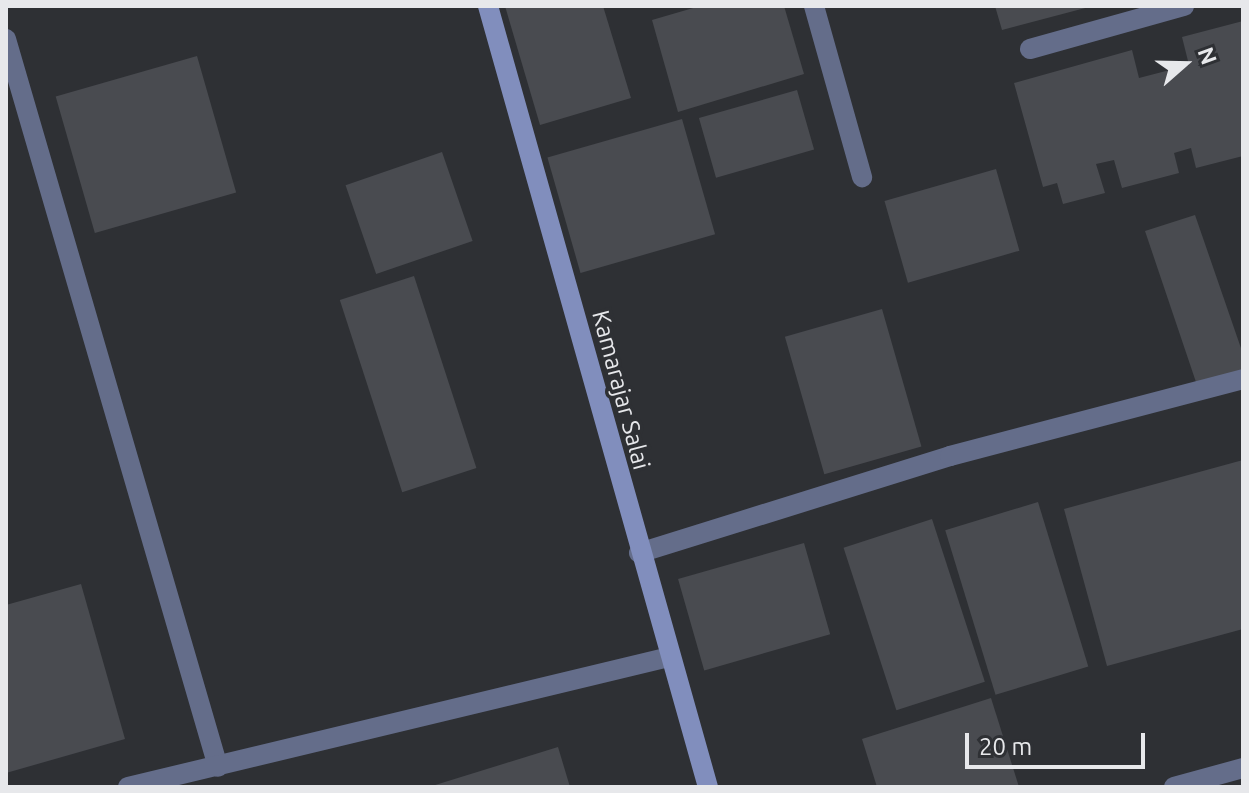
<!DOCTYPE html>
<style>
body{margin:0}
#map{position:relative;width:1249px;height:793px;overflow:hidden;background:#2e3034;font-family:Ubuntu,sans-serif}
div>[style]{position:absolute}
.building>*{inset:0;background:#494b50;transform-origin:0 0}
.street>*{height:20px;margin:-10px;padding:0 10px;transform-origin:10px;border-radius:10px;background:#646d8a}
.secondary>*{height:20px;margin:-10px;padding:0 10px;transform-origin:10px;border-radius:10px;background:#818ebd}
span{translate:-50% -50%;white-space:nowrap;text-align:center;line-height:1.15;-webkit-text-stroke:7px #2e3034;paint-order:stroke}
.street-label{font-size:24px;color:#e7e8eb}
.frame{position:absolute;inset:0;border:8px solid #e7e8eb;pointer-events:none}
.north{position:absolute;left:1145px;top:24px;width:80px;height:80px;-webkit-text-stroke:6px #2e3034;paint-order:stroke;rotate:70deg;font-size:22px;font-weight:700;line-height:32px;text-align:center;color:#e7e8eb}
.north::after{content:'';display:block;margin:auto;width:28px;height:36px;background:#e7e8eb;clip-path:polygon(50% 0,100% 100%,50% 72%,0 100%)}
.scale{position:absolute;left:965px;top:733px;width:180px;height:36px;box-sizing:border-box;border:4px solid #e7e8eb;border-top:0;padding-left:10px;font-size:24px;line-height:28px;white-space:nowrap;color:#e7e8eb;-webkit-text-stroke:6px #2e3034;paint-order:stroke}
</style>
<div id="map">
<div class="building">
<div style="clip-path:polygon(505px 6px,603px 6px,631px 98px,540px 125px)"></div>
<div style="clip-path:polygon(700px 6px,784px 6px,804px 74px,678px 112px,652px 20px)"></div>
<div style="clip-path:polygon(995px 6px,1088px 6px,1089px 7px,1002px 30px)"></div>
<div style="clip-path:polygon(1243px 21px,1243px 156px,1196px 168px,1191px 148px,1174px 153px,1179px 173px,1122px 188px,1114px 160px,1096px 164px,1105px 193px,1063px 204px,1057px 183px,1043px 187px,1014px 83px,1132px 50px,1139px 78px,1189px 65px,1182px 37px)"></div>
<div style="left:197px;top:56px;width:142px;height:147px;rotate:74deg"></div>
<div style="left:797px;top:90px;width:62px;height:102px;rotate:74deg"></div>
<div style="left:682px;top:119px;width:120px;height:140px;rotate:74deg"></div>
<div style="left:442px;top:152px;width:94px;height:102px;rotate:71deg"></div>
<div style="left:996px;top:169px;width:85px;height:116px;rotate:74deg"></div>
<div style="clip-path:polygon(1195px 215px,1243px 354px,1243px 376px,1199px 391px,1145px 231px)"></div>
<div style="left:414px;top:276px;width:202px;height:78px;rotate:72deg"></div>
<div style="left:882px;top:309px;width:143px;height:101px;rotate:74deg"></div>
<div style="clip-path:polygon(1243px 460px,1243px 629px,1107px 666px,1064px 509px)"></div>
<div style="left:1038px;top:502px;width:172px;height:97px;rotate:73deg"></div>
<div style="left:932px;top:519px;width:171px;height:93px;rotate:72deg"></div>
<div style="left:804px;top:543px;width:95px;height:131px;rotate:74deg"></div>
<div style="clip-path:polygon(81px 584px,125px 739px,6px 773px,6px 605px)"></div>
<div style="clip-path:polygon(991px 698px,1019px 787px,877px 787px,862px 739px)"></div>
<div style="clip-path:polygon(558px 747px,570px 787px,432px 787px,432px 786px)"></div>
</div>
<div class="street">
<div style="left:814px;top:6px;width:178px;rotate:74.3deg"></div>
<div style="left:6px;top:39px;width:758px;rotate:73.76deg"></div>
<div style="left:1030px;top:49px;width:160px;rotate:-15.6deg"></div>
<div style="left:639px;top:553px;width:326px;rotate:-17.3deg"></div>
<div style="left:950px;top:456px;width:303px;rotate:-14.7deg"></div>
<div style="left:128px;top:787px;width:556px;rotate:-13.51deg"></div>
<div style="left:1174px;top:787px;width:72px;rotate:-15.4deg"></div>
</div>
<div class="secondary">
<div style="left:488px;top:6px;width:811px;rotate:74.27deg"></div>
</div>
<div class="street-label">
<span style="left:621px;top:390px;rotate:75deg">Kamarajar Salai</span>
</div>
<div class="frame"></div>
<div class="north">N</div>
<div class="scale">20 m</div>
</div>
